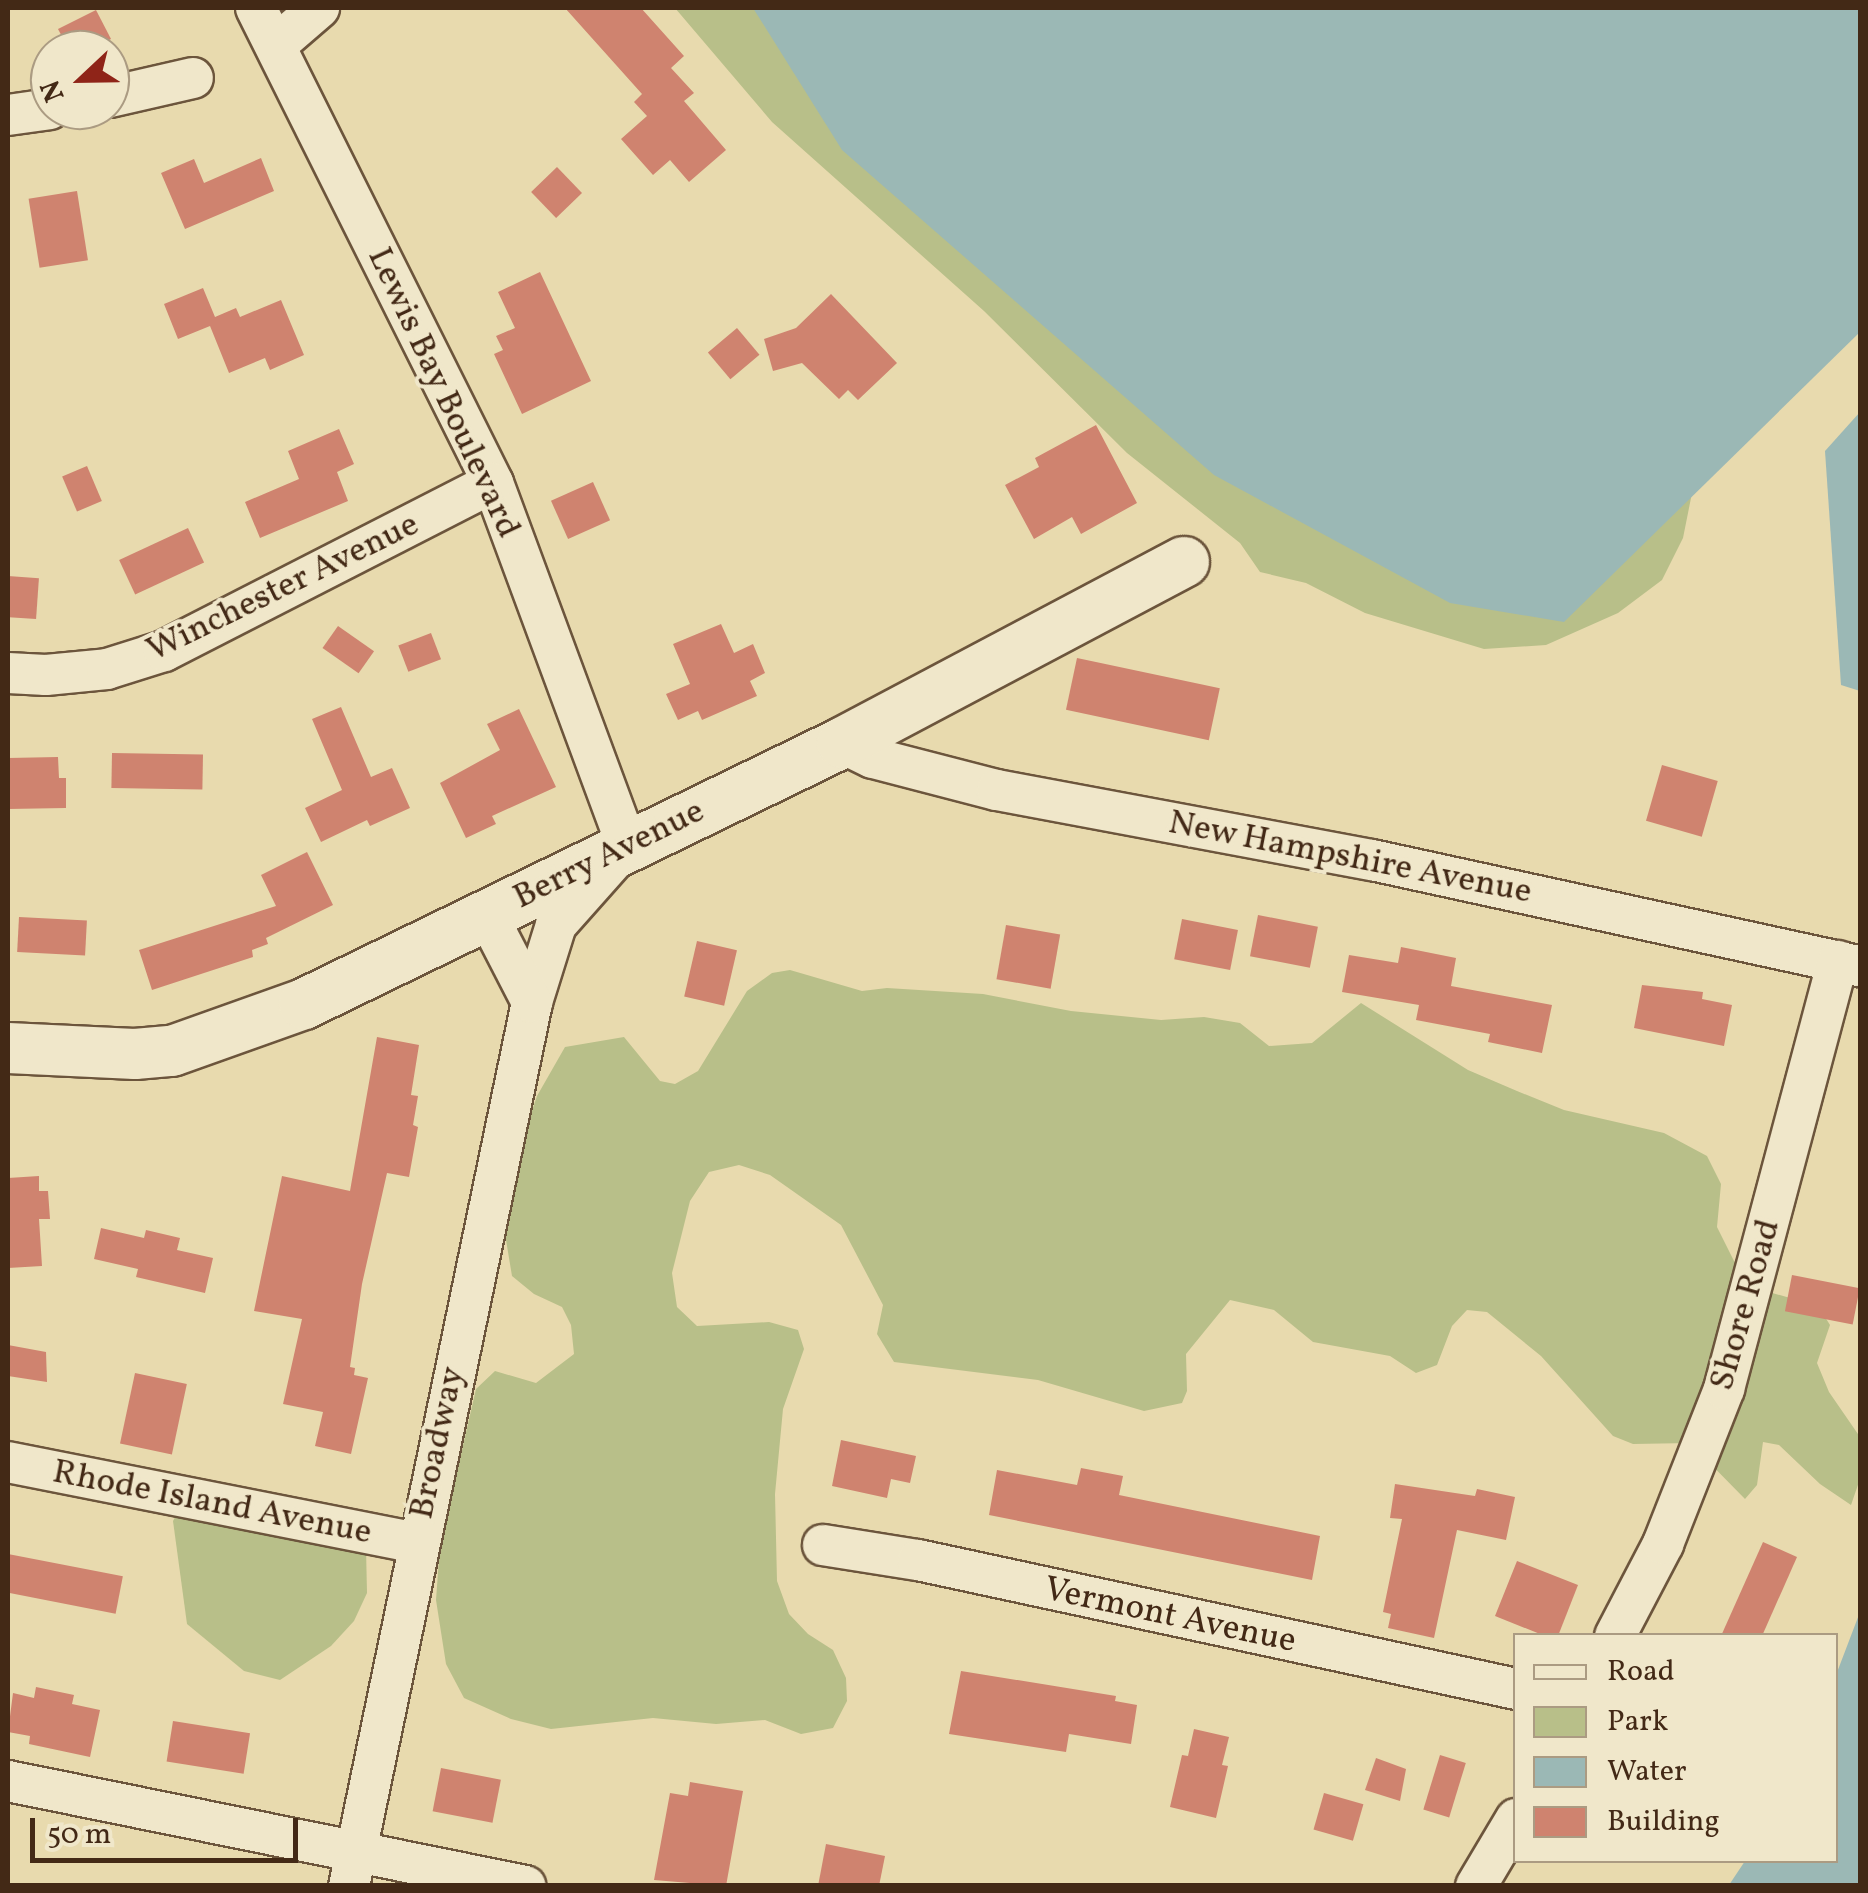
<!DOCTYPE html>
<style>
body{margin:0}
#map{position:relative;width:1868px;height:1893px;overflow:hidden;background:#e8daae;font-family:Vollkorn,serif}
div>[style]{position:absolute}
.green>*{inset:0;background:#b8bf89}
.water>*{inset:0;background:#9bb8b5}
.building>*{inset:0;background:#cf836f;transform-origin:0 0}
.roads{filter:drop-shadow(2px 0 #6c553c) drop-shadow(-2px 0 #6c553c) drop-shadow(0 2px #6c553c) drop-shadow(0 -2px #6c553c)}
.minor>*{height:40px;margin:-20px;padding:0 20px;transform-origin:20px;border-radius:20px;background:#f0e7ca}
.tertiary>*{height:50px;margin:-25px;padding:0 25px;transform-origin:25px;border-radius:25px;background:#f0e7ca}
span{translate:-50% -50%;white-space:nowrap;text-align:center;line-height:1.15;-webkit-text-stroke:8px #f0e7ca;paint-order:stroke}
.street-label{font-size:35px;color:#432916}
.frame{position:absolute;inset:0;border:10px solid #432916;pointer-events:none}
.legend{position:absolute;left:1513px;top:1633px;width:325px;height:230px;box-sizing:border-box;background:#f0e7ca;border:2px solid #ab9b82;margin:0;padding:12px 18px;list-style:none;font-size:30px;color:#432916}
.legend li{display:flex;align-items:center;gap:20px;height:50px}
.legend b{width:50px;border:2px solid #ab9b82}
.north{position:absolute;left:30px;top:30px;width:100px;height:100px;box-sizing:border-box;background:#f0e7ca;border:2px solid #ab9b82;border-radius:50%;rotate:248deg;font-size:28px;font-weight:700;line-height:40px;text-align:center;color:#432916}
.north::after{content:'';display:block;margin:auto;width:35px;height:45px;background:#8f2418;clip-path:polygon(50% 0,100% 100%,50% 72%,0 100%)}
.scale{position:absolute;left:30px;top:1818px;width:268px;height:45px;box-sizing:border-box;border:5px solid #432916;border-top:0;padding-left:12px;font-size:30px;line-height:35px;white-space:nowrap;color:#432916;-webkit-text-stroke:8px #f0e7ca;paint-order:stroke}
</style>
<div id="map">
<div class="green">
<div style="clip-path:polygon(675px 8px,821px 8px,1694px 483px,1683px 538px,1662px 580px,1618px 613px,1546px 645px,1484px 649px,1365px 613px,1306px 583px,1260px 572px,1240px 543px,1127px 453px,984px 311px,772px 122px)"></div>
<div style="clip-path:polygon(790px 970px,862px 991px,887px 988px,983px 994px,1071px 1011px,1161px 1020px,1204px 1017px,1240px 1023px,1269px 1046px,1312px 1043px,1361px 1003px,1468px 1070px,1517px 1091px,1564px 1110px,1664px 1133px,1707px 1156px,1721px 1184px,1717px 1227px,1734px 1261px,1762px 1290px,1818px 1306px,1830px 1325px,1817px 1363px,1829px 1392px,1860px 1437px,1860px 1479px,1851px 1505px,1820px 1484px,1779px 1445px,1763px 1442px,1757px 1485px,1745px 1499px,1690px 1443px,1633px 1444px,1613px 1436px,1541px 1356px,1487px 1312px,1467px 1310px,1452px 1326px,1437px 1365px,1416px 1373px,1390px 1356px,1313px 1342px,1274px 1310px,1230px 1300px,1186px 1354px,1187px 1391px,1182px 1403px,1144px 1411px,1038px 1380px,894px 1362px,877px 1334px,883px 1305px,841px 1225px,770px 1175px,739px 1165px,709px 1172px,690px 1201px,672px 1273px,677px 1307px,697px 1326px,769px 1322px,798px 1330px,804px 1349px,783px 1409px,775px 1494px,777px 1581px,789px 1614px,808px 1634px,833px 1650px,846px 1678px,847px 1701px,833px 1728px,801px 1734px,765px 1720px,716px 1724px,653px 1718px,551px 1729px,511px 1719px,464px 1698px,446px 1664px,436px 1600px,440px 1545px,476px 1389px,495px 1371px,536px 1383px,574px 1354px,571px 1325px,562px 1307px,534px 1294px,512px 1276px,504px 1228px,514px 1164px,537px 1096px,565px 1047px,624px 1037px,660px 1081px,675px 1084px,698px 1071px,747px 991px,772px 973px)"></div>
<div style="clip-path:polygon(181px 1507px,366px 1548px,367px 1593px,354px 1621px,331px 1646px,280px 1680px,244px 1671px,187px 1624px,173px 1521px)"></div>
</div>
<div class="water">
<div style="clip-path:polygon(753px 8px,1860px 8px,1860px 332px,1564px 622px,1450px 603px,1214px 475px,842px 150px)"></div>
<div style="clip-path:polygon(1860px 412px,1860px 691px,1841px 685px,1825px 451px)"></div>
<div style="clip-path:polygon(1860px 1612px,1860px 1885px,1729px 1885px,1745px 1861px,1836px 1860px,1836px 1675px)"></div>
</div>
<div class="building">
<div style="clip-path:polygon(565px 8px,641px 8px,684px 56px,671px 68px,694px 93px,684px 101px,726px 150px,689px 182px,670px 160px,653px 175px,621px 139px,647px 116px,634px 102px,642px 94px)"></div>
<div style="clip-path:polygon(96px 10px,111px 39px,89px 50px,69px 50px,58px 29px)"></div>
<div style="clip-path:polygon(261px 158px,274px 191px,185px 229px,161px 173px,194px 159px,204px 183px)"></div>
<div style="left:557px;top:167px;width:36px;height:36px;rotate:46deg"></div>
<div style="left:77px;top:191px;width:70px;height:49px;rotate:81deg"></div>
<div style="clip-path:polygon(540px 272px,591px 381px,522px 414px,494px 354px,503px 350px,496px 336px,515px 328px,498px 292px)"></div>
<div style="clip-path:polygon(203px 288px,215px 317px,236px 308px,240px 317px,281px 300px,304px 355px,270px 370px,265px 358px,229px 373px,210px 326px,178px 339px,164px 304px)"></div>
<div style="clip-path:polygon(831px 294px,897px 363px,858px 400px,848px 390px,839px 399px,802px 363px,773px 371px,764px 339px,796px 328px)"></div>
<div style="left:737px;top:328px;width:35px;height:38px;rotate:50deg"></div>
<div style="clip-path:polygon(1096px 425px,1137px 503px,1081px 534px,1072px 517px,1034px 539px,1005px 485px,1039px 467px,1035px 458px)"></div>
<div style="clip-path:polygon(339px 429px,354px 464px,337px 472px,348px 501px,260px 538px,245px 502px,299px 479px,288px 451px)"></div>
<div style="left:87px;top:466px;width:38px;height:27px;rotate:67deg"></div>
<div style="left:593px;top:482px;width:42px;height:46px;rotate:66deg"></div>
<div style="left:188px;top:528px;width:38px;height:76px;rotate:65deg"></div>
<div style="left:8px;top:576px;width:31px;height:41px;rotate:4deg"></div>
<div style="clip-path:polygon(721px 624px,734px 653px,753px 644px,765px 673px,750px 681px,757px 696px,702px 720px,698px 711px,678px 720px,666px 694px,690px 684px,673px 644px)"></div>
<div style="left:338px;top:626px;width:44px;height:27px;rotate:35deg"></div>
<div style="left:431px;top:633px;width:28px;height:35px;rotate:69deg"></div>
<div style="left:1077px;top:658px;width:146px;height:53px;rotate:12deg"></div>
<div style="clip-path:polygon(341px 707px,371px 777px,392px 768px,410px 808px,370px 826px,367px 820px,321px 842px,305px 808px,342px 790px,312px 719px)"></div>
<div style="clip-path:polygon(519px 709px,556px 787px,492px 816px,496px 824px,466px 838px,440px 783px,500px 750px,487px 724px)"></div>
<div style="left:112px;top:753px;width:91px;height:35px;rotate:1deg"></div>
<div style="clip-path:polygon(58px 757px,59px 778px,66px 778px,66px 808px,8px 809px,8px 758px)"></div>
<div style="left:1662px;top:765px;width:58px;height:58px;rotate:16deg"></div>
<div style="clip-path:polygon(307px 852px,333px 905px,266px 938px,268px 944px,252px 950px,253px 957px,152px 990px,139px 950px,276px 906px,261px 875px)"></div>
<div style="left:1258px;top:915px;width:61px;height:42px;rotate:11deg"></div>
<div style="left:19px;top:917px;width:68px;height:35px;rotate:3deg"></div>
<div style="left:1182px;top:919px;width:57px;height:41px;rotate:11deg"></div>
<div style="left:1006px;top:925px;width:55px;height:55px;rotate:10deg"></div>
<div style="left:697px;top:941px;width:41px;height:57px;rotate:13deg"></div>
<div style="clip-path:polygon(1401px 947px,1456px 958px,1451px 986px,1552px 1005px,1542px 1053px,1488px 1042px,1490px 1034px,1416px 1020px,1419px 1005px,1342px 992px,1349px 955px,1398px 963px)"></div>
<div style="clip-path:polygon(1642px 985px,1703px 992px,1702px 999px,1732px 1005px,1724px 1046px,1634px 1028px)"></div>
<div style="clip-path:polygon(377px 1037px,419px 1045px,411px 1095px,418px 1096px,413px 1125px,418px 1127px,409px 1177px,387px 1173px,362px 1284px,350px 1367px,355px 1368px,354px 1375px,368px 1378px,351px 1454px,315px 1446px,323px 1412px,283px 1404px,302px 1319px,254px 1311px,282px 1176px,350px 1191px)"></div>
<div style="clip-path:polygon(39px 1176px,39px 1191px,48px 1191px,50px 1219px,39px 1219px,42px 1266px,8px 1268px,8px 1178px)"></div>
<div style="clip-path:polygon(101px 1228px,144px 1238px,146px 1230px,180px 1238px,177px 1250px,213px 1258px,205px 1293px,136px 1277px,138px 1269px,94px 1259px)"></div>
<div style="left:1792px;top:1275px;width:69px;height:37px;rotate:11deg"></div>
<div style="clip-path:polygon(8px 1345px,46px 1352px,47px 1382px,8px 1376px)"></div>
<div style="left:135px;top:1373px;width:53px;height:72px;rotate:12deg"></div>
<div style="clip-path:polygon(841px 1440px,916px 1456px,910px 1483px,891px 1479px,887px 1498px,832px 1486px)"></div>
<div style="clip-path:polygon(1081px 1468px,1123px 1476px,1119px 1495px,1320px 1536px,1312px 1580px,989px 1515px,997px 1470px,1077px 1485px)"></div>
<div style="clip-path:polygon(1395px 1484px,1475px 1496px,1477px 1489px,1515px 1497px,1506px 1540px,1457px 1530px,1434px 1638px,1388px 1628px,1391px 1614px,1383px 1612px,1402px 1519px,1390px 1518px)"></div>
<div style="clip-path:polygon(1763px 1542px,1797px 1557px,1762px 1636px,1721px 1636px)"></div>
<div style="left:8px;top:1554px;width:117px;height:38px;rotate:11deg"></div>
<div style="clip-path:polygon(1517px 1561px,1578px 1585px,1558px 1636px,1545px 1636px,1495px 1616px)"></div>
<div style="clip-path:polygon(961px 1671px,1116px 1696px,1115px 1701px,1137px 1705px,1131px 1744px,1069px 1734px,1066px 1752px,949px 1734px)"></div>
<div style="clip-path:polygon(36px 1687px,74px 1695px,72px 1704px,100px 1710px,90px 1757px,29px 1744px,30px 1736px,8px 1732px,13px 1693px,34px 1698px)"></div>
<div style="left:173px;top:1721px;width:78px;height:41px;rotate:9deg"></div>
<div style="clip-path:polygon(1194px 1729px,1229px 1737px,1222px 1765px,1228px 1766px,1216px 1818px,1170px 1807px,1182px 1755px,1188px 1756px)"></div>
<div style="left:1440px;top:1755px;width:27px;height:57px;rotate:17deg"></div>
<div style="clip-path:polygon(1376px 1758px,1406px 1769px,1400px 1801px,1365px 1790px)"></div>
<div style="left:441px;top:1768px;width:61px;height:44px;rotate:11deg"></div>
<div style="clip-path:polygon(690px 1782px,743px 1791px,726px 1886px,654px 1880px,670px 1793px,688px 1796px)"></div>
<div style="left:1324px;top:1793px;width:41px;height:38px;rotate:16deg"></div>
<div style="clip-path:polygon(826px 1844px,885px 1856px,879px 1886px,818px 1886px)"></div>
</div>
<div class="roads">
<div class="minor">
<div style="left:256px;top:8px;width:531px;rotate:63.48deg"></div>
<div style="left:493px;top:483px;width:386px;rotate:69.7deg"></div>
<div style="left:627px;top:845px;width:107px;rotate:131.6deg"></div>
<div style="left:556px;top:925px;width:81px;rotate:107.3deg"></div>
<div style="left:276px;top:45px;width:57px;rotate:-40.7deg"></div>
<div style="left:110px;top:97px;width:85px;rotate:-12.9deg"></div>
<div style="left:8px;top:115px;width:42px;rotate:-8.1deg"></div>
<div style="left:8px;top:673px;width:38px;rotate:3deg"></div>
<div style="left:46px;top:675px;width:61px;rotate:-5.6deg"></div>
<div style="left:107px;top:669px;width:60px;rotate:-17.5deg"></div>
<div style="left:164px;top:651px;width:369px;rotate:-27.1deg"></div>
<div style="left:842px;top:743px;width:34px;rotate:26deg"></div>
<div style="left:873px;top:758px;width:128px;rotate:14.5deg"></div>
<div style="left:997px;top:790px;width:381px;rotate:10.6deg"></div>
<div style="left:1372px;top:860px;width:499px;rotate:12.3deg"></div>
<div style="left:8px;top:1462px;width:417px;rotate:11.2deg"></div>
<div style="left:823px;top:1545px;width:96px;rotate:9deg"></div>
<div style="left:918px;top:1560px;width:612px;rotate:12.17deg"></div>
<div style="left:1615px;top:1636px;width:104px;rotate:-62.4deg"></div>
<div style="left:1663px;top:1544px;width:167px;rotate:-68.5deg"></div>
<div style="left:1724px;top:1389px;width:443px;rotate:-75.1deg"></div>
<div style="left:8px;top:1781px;width:528px;rotate:11.48deg"></div>
<div style="left:349px;top:1886px;width:903px;rotate:-78.3deg"></div>
<div style="left:532px;top:1002px;width:98px;rotate:-117.3deg"></div>
<div style="left:1476px;top:1886px;width:78px;rotate:-59.2deg"></div>
</div>
<div class="tertiary">
<div style="left:8px;top:1048px;width:127px;rotate:2.7deg"></div>
<div style="left:135px;top:1054px;width:37px;rotate:-5deg"></div>
<div style="left:172px;top:1051px;width:140px;rotate:-19.6deg"></div>
<div style="left:304px;top:1004px;width:598px;rotate:-25.88deg"></div>
<div style="left:842px;top:743px;width:387px;rotate:-27.9deg"></div>
</div>
</div>
<div class="street-label">
<span style="left:443px;top:393px;rotate:65deg">Lewis Bay Boulevard</span>
<span style="left:283px;top:588px;rotate:-26deg">Winchester Avenue</span>
<span style="left:609px;top:855px;rotate:-26deg">Berry Avenue</span>
<span style="left:1350px;top:858px;rotate:11deg">New Hampshire Avenue</span>
<span style="left:1746px;top:1305px;rotate:-74deg">Shore Road</span>
<span style="left:438px;top:1443px;rotate:-78deg">Broadway</span>
<span style="left:212px;top:1503px;rotate:11deg">Rhode Island Avenue</span>
<span style="left:1170px;top:1616px;rotate:12deg">Vermont Avenue</span>
</div>
<div class="frame"></div>
<ul class="legend">
<li><b style="height:12px;background:#f0e7ca"></b>Road</li>
<li><b style="height:28px;background:#b8bf89"></b>Park</li>
<li><b style="height:28px;background:#9bb8b5"></b>Water</li>
<li><b style="height:28px;background:#cf836f"></b>Building</li>
</ul>
<div class="north">N</div>
<div class="scale">50 m</div>
</div>
